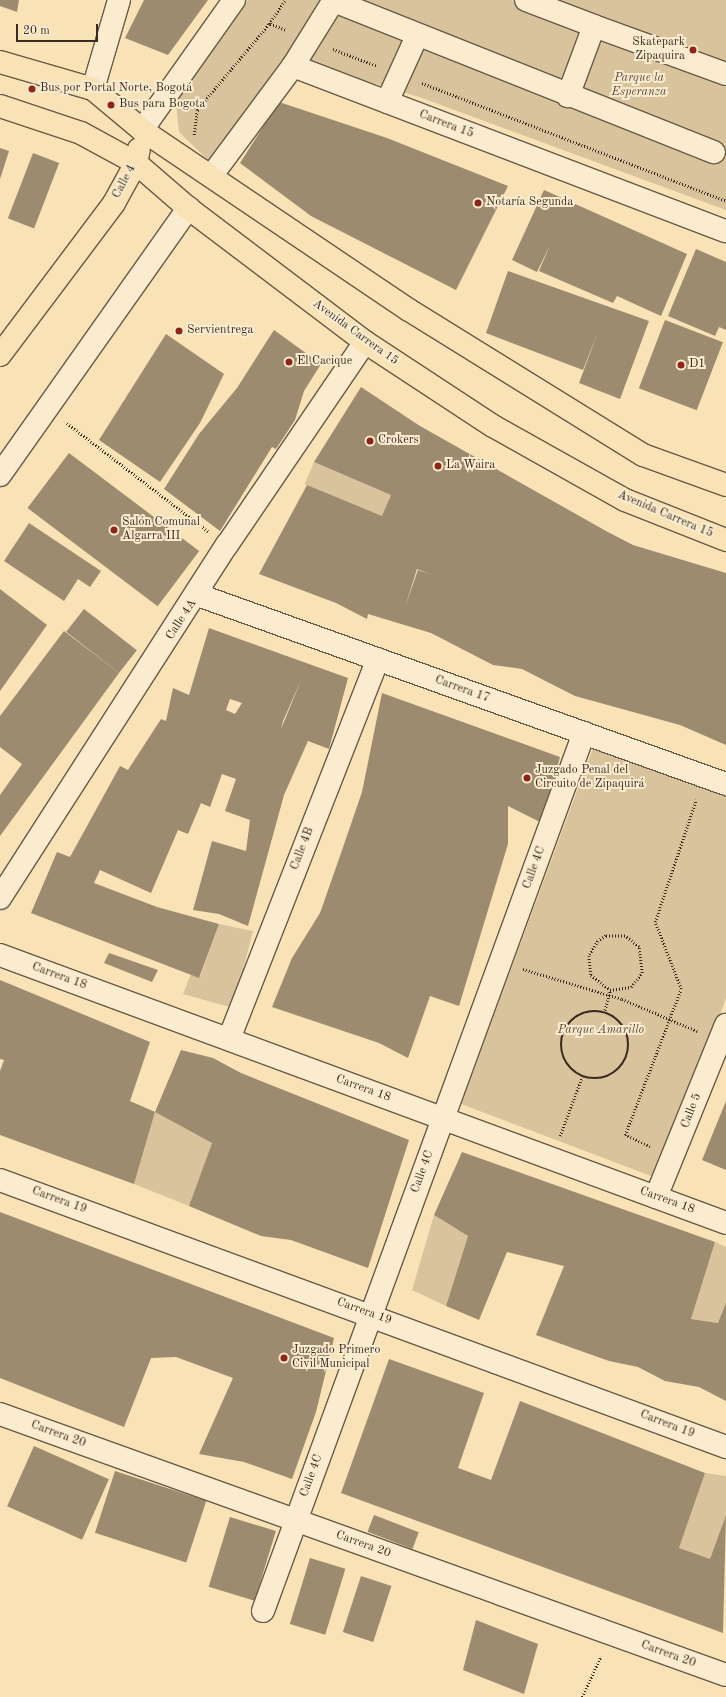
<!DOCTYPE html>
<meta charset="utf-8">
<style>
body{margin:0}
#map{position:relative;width:726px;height:1697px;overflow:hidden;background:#f9e2b6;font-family:"Old Standard TT",serif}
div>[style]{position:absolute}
.green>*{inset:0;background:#d8c39c;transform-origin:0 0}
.building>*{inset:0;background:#9c8b6e;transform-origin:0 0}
.path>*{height:2.5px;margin-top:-1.25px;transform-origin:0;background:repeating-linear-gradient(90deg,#382c20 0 1px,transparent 0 3px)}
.path>.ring{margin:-1.25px;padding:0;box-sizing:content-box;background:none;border:2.5px solid #382c20;border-radius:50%}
.roads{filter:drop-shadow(1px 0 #685a46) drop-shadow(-1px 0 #685a46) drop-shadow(0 1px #685a46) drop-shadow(0 -1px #685a46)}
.minor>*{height:22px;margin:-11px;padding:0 11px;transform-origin:11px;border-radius:11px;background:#fbecd0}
.major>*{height:22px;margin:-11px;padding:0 11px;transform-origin:11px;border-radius:11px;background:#f9e2b6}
.dots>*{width:11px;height:11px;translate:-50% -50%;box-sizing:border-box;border:2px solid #fbecd0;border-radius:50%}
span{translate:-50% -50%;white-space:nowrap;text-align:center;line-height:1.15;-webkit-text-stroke:4px #fbecd0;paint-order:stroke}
.poi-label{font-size:12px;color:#382c20}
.right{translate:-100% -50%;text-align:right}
.left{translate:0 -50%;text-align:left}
.park-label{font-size:12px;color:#584a39;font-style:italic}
.street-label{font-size:12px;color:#382c20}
.scale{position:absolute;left:16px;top:24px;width:82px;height:18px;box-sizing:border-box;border:2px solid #382c20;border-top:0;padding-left:5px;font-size:12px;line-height:14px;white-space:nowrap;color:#382c20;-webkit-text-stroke:3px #fbecd0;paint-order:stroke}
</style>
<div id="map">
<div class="green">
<div style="clip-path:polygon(245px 0,726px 0,726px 210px,422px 98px,285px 56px,212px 164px,179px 132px,176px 104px,186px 82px)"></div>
<div style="left:314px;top:462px;width:84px;height:24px;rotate:23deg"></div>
<div style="clip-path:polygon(594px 745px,726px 795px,726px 998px,659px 1179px,461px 1104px)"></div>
<div style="clip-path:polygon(219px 924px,253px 931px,233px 1008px,183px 994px,191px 974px,200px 977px)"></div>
<div style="clip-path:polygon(155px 1112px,212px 1143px,189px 1206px,134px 1184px)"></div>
<div style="clip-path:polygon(434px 1215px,468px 1236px,446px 1306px,412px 1290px)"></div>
<div style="clip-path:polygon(715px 1242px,726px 1247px,726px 1301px,718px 1323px,691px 1319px)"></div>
<div style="clip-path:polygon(705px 1473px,726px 1476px,726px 1515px,710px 1560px,679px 1548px)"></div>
</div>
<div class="building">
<div style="clip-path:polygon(0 0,19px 0,17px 12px,0 6px)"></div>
<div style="clip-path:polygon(144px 0,208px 0,168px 55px,125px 38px)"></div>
<div style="clip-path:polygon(279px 102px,387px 138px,508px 186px,456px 290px,311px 216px,240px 163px)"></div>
<div style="clip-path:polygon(0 148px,9px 151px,0 179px)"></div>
<div style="left:33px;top:153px;width:28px;height:70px;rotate:21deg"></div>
<div style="clip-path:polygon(544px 190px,687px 254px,661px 316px,617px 296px,613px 303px,539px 271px,550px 245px,537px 272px,512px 260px)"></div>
<div style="clip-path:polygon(696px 249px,726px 262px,726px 330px,719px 327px,715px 336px,668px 316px)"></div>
<div style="clip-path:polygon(508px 271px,649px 321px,620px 399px,579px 383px,599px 329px,583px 370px,486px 333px)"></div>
<div style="left:665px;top:320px;width:62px;height:73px;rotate:21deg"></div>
<div style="clip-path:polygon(274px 330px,321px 364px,304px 391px,295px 420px,276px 449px,272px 447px,220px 531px,164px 489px,199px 434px,237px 388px)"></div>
<div style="clip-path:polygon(166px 334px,224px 374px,200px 423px,160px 482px,99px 440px)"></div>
<div style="clip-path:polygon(evenodd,361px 387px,420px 426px,606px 531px,633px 545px,726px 573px,726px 745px,680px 725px,575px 696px,522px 669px,493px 665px,431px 633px,368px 614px,367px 619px,336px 603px,259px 574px,307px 485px,382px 516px,391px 495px,314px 462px,361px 387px,417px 569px,433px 575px,418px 570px,405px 607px,417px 569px)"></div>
<div style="left:69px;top:453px;width:163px;height:69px;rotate:37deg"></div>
<div style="clip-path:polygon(29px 523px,101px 571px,90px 587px,78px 579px,64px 601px,4px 561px)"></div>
<div style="clip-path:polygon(0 589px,47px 625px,0 691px)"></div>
<div style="left:84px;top:609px;width:67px;height:29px;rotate:38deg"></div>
<div style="clip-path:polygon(evenodd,209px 628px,348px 678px,329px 749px,308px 741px,284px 795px,248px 926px,219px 914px,193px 910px,212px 841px,246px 851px,250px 820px,225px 811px,236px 779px,222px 774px,210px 807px,201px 803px,188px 834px,178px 830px,151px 893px,100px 870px,94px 883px,157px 907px,219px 924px,199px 978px,31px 913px,57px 852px,70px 857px,120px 766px,128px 770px,161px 719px,166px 721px,173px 688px,189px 695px,209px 628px,302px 678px,281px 729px,283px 721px,302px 678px,209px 628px,230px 699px,242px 703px,235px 714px,226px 710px,230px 699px)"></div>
<div style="clip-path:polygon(64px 631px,119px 673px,0 836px,0 795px,22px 764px,0 747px,0 716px)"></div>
<div style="clip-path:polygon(382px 693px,560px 757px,542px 823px,508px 806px,508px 844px,459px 1006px,430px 996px,408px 1058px,379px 1043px,272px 1007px,292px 958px,320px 913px,340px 856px,362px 792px)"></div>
<div style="clip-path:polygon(109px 953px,158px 970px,152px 982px,104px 963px)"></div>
<div style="clip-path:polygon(0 980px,150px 1042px,130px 1101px,155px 1112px,134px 1184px,0 1135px,0 1071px,4px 1060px,0 1059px)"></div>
<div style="clip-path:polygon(181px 1050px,213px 1058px,241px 1073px,409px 1140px,368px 1268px,291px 1240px,261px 1236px,189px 1206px,212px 1143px,155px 1112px)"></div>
<div style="clip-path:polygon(726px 1101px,726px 1170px,702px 1160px)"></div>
<div style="clip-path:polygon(462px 1152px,715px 1242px,691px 1319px,718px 1323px,726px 1302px,726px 1401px,699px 1387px,665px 1381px,638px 1367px,609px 1361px,536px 1335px,564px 1266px,507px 1252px,479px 1320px,446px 1306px,468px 1236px,434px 1215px)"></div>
<div style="clip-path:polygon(0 1212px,334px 1338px,316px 1412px,292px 1479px,244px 1462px,199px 1454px,233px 1378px,176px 1357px,151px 1358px,124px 1427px,0 1378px)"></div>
<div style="clip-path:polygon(389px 1359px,484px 1393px,458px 1468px,491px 1480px,520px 1401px,705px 1473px,679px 1548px,710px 1559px,726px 1515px,723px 1633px,341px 1493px)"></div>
<div style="left:34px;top:1446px;width:82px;height:66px;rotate:24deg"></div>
<div style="left:115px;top:1471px;width:96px;height:65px;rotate:18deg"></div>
<div style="left:374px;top:1515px;width:48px;height:18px;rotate:21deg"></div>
<div style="left:230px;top:1517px;width:48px;height:73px;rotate:17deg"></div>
<div style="left:310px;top:1558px;width:37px;height:69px;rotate:17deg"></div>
<div style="left:361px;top:1576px;width:32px;height:59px;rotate:18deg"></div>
<div style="clip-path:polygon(476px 1620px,538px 1644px,524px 1694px,463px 1670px)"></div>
</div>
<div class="path">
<div style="left:285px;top:30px;width:17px;rotate:-159deg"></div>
<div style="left:269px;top:24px;width:29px;rotate:-56deg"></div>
<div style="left:333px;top:49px;width:47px;rotate:21.1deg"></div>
<div style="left:422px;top:83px;width:326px;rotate:21.2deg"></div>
<div style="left:194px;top:135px;width:25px;rotate:-83deg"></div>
<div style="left:197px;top:110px;width:112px;rotate:-50.1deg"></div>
<div style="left:67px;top:423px;width:178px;rotate:37.5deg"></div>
<div style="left:523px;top:969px;width:103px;rotate:16.9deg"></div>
<div style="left:622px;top:999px;width:82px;rotate:23.1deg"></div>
<div class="ring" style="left:561px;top:1011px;width:65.5px;height:65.5px"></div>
<div style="left:604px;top:1013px;width:24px;rotate:-75deg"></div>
<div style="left:610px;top:990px;width:21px;rotate:-8deg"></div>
<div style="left:631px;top:987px;width:18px;rotate:-52deg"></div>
<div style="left:642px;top:973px;width:26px;rotate:-97deg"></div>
<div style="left:639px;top:947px;width:18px;rotate:-142deg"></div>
<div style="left:625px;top:936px;width:19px;rotate:180deg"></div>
<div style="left:606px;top:936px;width:9px;rotate:148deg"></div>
<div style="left:598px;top:941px;width:17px;rotate:121deg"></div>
<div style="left:589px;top:956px;width:19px;rotate:84deg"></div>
<div style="left:591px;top:975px;width:24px;rotate:38deg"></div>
<div style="left:560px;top:1136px;width:63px;rotate:-69.6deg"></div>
<div style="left:650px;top:1147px;width:28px;rotate:-154deg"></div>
<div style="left:625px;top:1135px;width:156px;rotate:-69deg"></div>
<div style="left:681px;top:989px;width:72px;rotate:-111.2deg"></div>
<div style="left:655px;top:922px;width:129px;rotate:-71.4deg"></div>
<div style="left:582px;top:1697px;width:45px;rotate:-65.1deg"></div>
</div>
<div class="roads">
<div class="minor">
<div style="left:526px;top:0;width:73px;rotate:20.9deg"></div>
<div style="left:594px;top:26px;width:75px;rotate:110.4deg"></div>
<div style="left:334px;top:1px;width:409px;rotate:21.7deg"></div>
<div style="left:594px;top:26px;width:140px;rotate:20deg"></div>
<div style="left:293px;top:66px;width:463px;rotate:20.9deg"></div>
<div style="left:93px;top:89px;width:93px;rotate:-73.7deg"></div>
<div style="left:387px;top:102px;width:72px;rotate:-65.6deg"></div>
<div style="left:142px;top:130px;width:159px;rotate:-54.7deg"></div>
<div style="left:212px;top:175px;width:136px;rotate:-53.4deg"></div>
<div style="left:293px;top:66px;width:78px;rotate:-58.2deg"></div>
<div style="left:0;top:475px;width:327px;rotate:-54.8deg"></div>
<div style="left:198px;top:595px;width:561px;rotate:19.7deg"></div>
<div style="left:0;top:898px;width:420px;rotate:-57.3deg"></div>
<div style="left:227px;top:545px;width:245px;rotate:-55.8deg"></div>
<div style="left:0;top:955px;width:774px;rotate:20.26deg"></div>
<div style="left:229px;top:1039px;width:408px;rotate:-68.6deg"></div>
<div style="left:0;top:1180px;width:774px;rotate:20.19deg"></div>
<div style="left:656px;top:1197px;width:186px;rotate:-67.9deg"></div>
<div style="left:0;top:1414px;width:771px;rotate:19.77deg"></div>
<div style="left:263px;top:1611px;width:935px;rotate:-69.92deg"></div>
</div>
<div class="major">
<div style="left:0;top:62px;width:97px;rotate:16.2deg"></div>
<div style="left:93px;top:89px;width:64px;rotate:39.9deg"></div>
<div style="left:142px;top:130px;width:322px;rotate:34deg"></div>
<div style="left:409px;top:310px;width:275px;rotate:31.8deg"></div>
<div style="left:643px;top:455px;width:88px;rotate:19.9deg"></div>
<div style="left:0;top:106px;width:85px;rotate:18.4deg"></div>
<div style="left:81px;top:133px;width:63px;rotate:28.6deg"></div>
<div style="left:136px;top:163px;width:69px;rotate:40.9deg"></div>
<div style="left:188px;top:208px;width:222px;rotate:37.1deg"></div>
<div style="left:365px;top:342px;width:153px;rotate:33.3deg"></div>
<div style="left:493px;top:426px;width:151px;rotate:29.3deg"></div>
<div style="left:625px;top:500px;width:109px;rotate:21.6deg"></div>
<div style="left:0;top:355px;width:190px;rotate:-53.1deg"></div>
<div style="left:114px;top:203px;width:46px;rotate:-61.2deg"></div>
<div style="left:136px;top:163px;width:14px;rotate:-78deg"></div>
</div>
</div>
<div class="dots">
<div style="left:693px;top:50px;background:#8f2418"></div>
<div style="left:32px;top:89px;background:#8f2418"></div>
<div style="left:111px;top:105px;background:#8f2418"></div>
<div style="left:478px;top:203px;background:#8f2418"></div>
<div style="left:179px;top:331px;background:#8f2418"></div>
<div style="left:289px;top:362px;background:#8f2418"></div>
<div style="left:681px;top:365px;background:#8f2418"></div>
<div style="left:370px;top:441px;background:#8f2418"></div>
<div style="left:438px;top:466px;background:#8f2418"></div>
<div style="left:114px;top:530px;background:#8f2418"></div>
<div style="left:527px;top:778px;background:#8f2418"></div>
<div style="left:284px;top:1358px;background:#8f2418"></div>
</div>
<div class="poi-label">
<span class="right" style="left:685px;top:50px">Skatepark<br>Zipaquira</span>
<span class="left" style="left:40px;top:89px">Bus por Portal Norte, Bogotá</span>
<span class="left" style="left:119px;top:105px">Bus para Bogota</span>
<span class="left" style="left:486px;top:203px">Notaría Segunda</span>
<span class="left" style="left:187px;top:331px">Servientrega</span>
<span class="left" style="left:297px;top:362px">El Cacique</span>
<span class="left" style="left:689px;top:365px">D1</span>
<span class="left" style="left:378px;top:441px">Crokers</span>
<span class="left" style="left:446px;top:466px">La Waira</span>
<span class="left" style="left:122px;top:530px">Salón Comunal<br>Algarra III</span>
<span class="left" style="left:535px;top:778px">Juzgado Penal del<br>Circuito de Zipaquirá</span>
<span class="left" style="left:292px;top:1358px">Juzgado Primero<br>Civil Municipal</span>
</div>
<div class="park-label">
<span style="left:639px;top:86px">Parque la<br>Esperanza</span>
<span style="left:601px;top:1031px">Parque Amarillo</span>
</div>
<div class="street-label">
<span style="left:446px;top:125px;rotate:21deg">Carrera 15</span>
<span style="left:125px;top:182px;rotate:-62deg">Calle 4</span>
<span style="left:355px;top:333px;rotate:36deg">Avenida Carrera 15</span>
<span style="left:665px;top:515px;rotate:23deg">Avenida Carrera 15</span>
<span style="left:182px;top:620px;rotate:-57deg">Calle 4A</span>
<span style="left:462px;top:690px;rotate:20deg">Carrera 17</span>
<span style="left:303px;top:849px;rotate:-69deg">Calle 4B</span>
<span style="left:535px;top:868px;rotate:-70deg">Calle 4C</span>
<span style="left:59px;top:977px;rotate:20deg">Carrera 18</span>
<span style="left:363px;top:1089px;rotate:20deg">Carrera 18</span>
<span style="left:692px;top:1111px;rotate:-69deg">Calle 5</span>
<span style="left:423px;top:1172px;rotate:-70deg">Calle 4C</span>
<span style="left:59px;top:1201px;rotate:20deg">Carrera 19</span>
<span style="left:667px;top:1201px;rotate:20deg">Carrera 18</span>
<span style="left:364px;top:1312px;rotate:20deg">Carrera 19</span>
<span style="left:667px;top:1425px;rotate:21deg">Carrera 19</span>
<span style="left:58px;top:1435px;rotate:20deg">Carrera 20</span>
<span style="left:312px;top:1476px;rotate:-70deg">Calle 4C</span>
<span style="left:363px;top:1545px;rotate:20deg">Carrera 20</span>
<span style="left:668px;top:1655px;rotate:20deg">Carrera 20</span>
</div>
<div class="scale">20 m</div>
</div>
